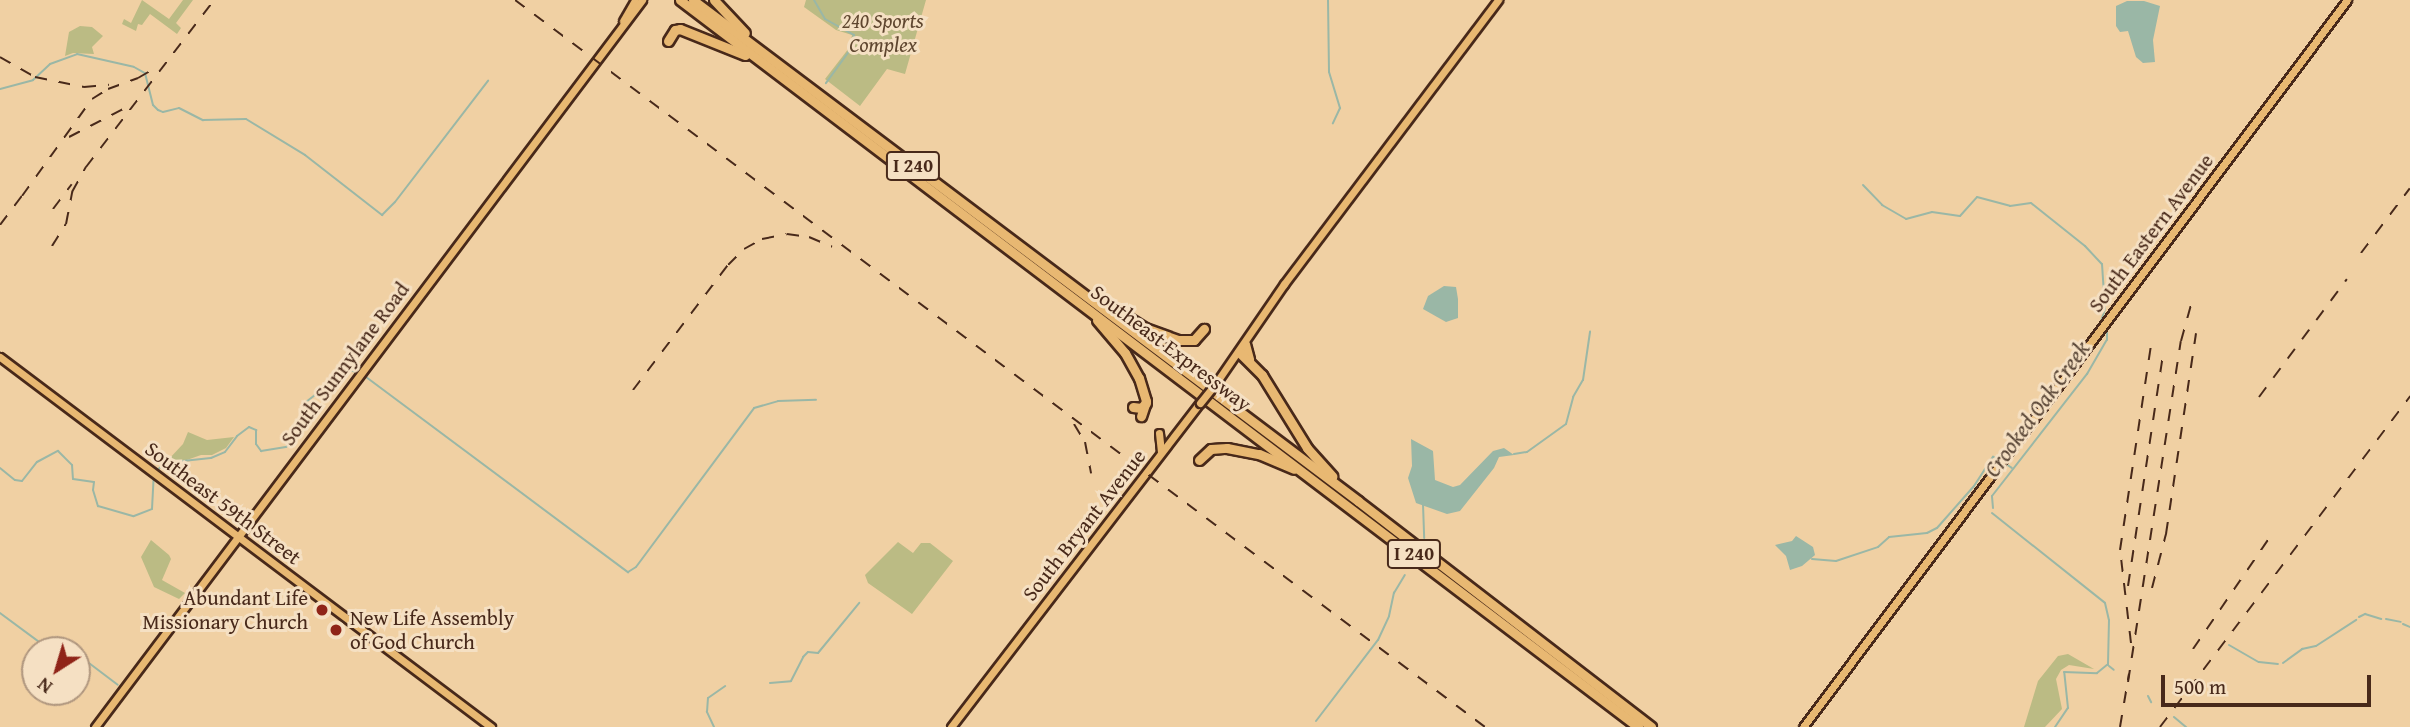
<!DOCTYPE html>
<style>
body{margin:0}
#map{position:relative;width:2410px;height:727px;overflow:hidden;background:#f0d0a3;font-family:"Gentium Book Plus",serif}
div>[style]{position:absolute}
.green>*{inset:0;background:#bbbb84}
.water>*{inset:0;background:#9ab7a6}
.stream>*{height:2px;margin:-1px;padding:0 1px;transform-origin:1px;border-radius:1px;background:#9ab7a6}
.roads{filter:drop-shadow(2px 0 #48291a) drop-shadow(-2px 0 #48291a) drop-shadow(0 2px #48291a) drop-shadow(0 -2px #48291a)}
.major>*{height:7px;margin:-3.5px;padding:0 3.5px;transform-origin:3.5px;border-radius:3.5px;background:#e8b872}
.highway>*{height:9px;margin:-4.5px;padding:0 4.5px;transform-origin:4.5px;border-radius:4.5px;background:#e8b872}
.rail>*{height:2px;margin-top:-1px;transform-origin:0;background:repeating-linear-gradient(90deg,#48291a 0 12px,transparent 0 24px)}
.bridges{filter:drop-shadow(2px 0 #48291a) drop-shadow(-2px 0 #48291a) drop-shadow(0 2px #48291a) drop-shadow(0 -2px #48291a)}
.major-bridge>*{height:7px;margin:-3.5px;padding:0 3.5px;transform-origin:3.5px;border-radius:3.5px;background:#e8b872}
.dots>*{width:19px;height:19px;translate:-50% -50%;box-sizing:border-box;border:4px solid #f5e0c3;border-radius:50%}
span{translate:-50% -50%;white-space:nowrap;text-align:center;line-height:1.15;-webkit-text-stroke:6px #f5e0c3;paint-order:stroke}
.shield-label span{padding:2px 5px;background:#f5e0c3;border:2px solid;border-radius:5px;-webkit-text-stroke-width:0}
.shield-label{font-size:19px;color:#48291a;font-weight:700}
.park-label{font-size:21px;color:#5f462f;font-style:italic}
.street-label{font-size:21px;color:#48291a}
.poi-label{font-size:21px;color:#48291a}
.right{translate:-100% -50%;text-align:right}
.left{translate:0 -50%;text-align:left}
.water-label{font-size:23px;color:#584536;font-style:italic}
.north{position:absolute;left:21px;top:636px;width:70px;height:70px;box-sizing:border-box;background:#f5e0c3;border:2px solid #b0977f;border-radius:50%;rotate:217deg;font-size:19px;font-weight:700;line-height:28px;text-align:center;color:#48291a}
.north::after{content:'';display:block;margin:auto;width:24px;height:32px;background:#8f2418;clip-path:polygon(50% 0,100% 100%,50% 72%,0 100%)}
.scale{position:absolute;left:2161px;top:675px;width:210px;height:32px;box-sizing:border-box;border:4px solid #48291a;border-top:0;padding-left:9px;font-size:21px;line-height:24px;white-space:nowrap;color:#48291a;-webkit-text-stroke:5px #f5e0c3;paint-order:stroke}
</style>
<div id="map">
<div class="green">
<div style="clip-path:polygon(142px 0,169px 19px,183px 0,193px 0,176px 23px,181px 28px,177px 34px,150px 14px,142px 25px,138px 24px,136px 31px,122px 24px,124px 19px,131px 23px)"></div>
<div style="clip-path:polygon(806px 0,926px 0,905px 74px,887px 69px,860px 106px,825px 79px,849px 48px,852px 35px,836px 30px,804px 7px)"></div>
<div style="clip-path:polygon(80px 26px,92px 27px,103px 36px,92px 47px,94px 54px,73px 53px,65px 56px,69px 32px)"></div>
<div style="clip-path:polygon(188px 432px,207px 440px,234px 437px,226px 448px,212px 455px,201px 455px,184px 461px,168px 460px,183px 444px)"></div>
<div style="clip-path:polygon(151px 540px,169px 555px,171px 559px,162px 580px,185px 593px,179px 599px,154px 587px,141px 557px)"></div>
<div style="clip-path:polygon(898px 542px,913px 553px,921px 543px,930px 543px,953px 561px,912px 614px,868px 583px,865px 575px)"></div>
<div style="clip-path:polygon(2068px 654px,2094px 669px,2069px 665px,2061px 670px,2056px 679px,2062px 709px,2045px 727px,2024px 727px,2038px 681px,2058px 656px)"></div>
</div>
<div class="water">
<div style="clip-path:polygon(2127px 1px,2144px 1px,2160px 6px,2153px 40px,2155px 62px,2143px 63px,2136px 57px,2128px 31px,2120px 32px,2116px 26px,2116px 6px)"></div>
<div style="clip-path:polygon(1444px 286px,1456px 287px,1458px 299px,1458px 318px,1446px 322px,1423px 309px,1428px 296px)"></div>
<div style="clip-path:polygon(1411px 439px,1433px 451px,1435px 480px,1453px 487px,1460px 485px,1493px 451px,1504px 448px,1514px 455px,1499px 457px,1494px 468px,1460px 511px,1447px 514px,1416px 503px,1408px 478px,1412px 466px)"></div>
<div style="clip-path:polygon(1796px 536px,1813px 547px,1815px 555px,1802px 566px,1790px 570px,1786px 556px,1775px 545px,1792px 541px)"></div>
</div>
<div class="stream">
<div style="left:814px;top:0;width:22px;rotate:60deg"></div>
<div style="left:825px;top:19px;width:33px;rotate:29deg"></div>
<div style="left:854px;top:35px;width:16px;rotate:105deg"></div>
<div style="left:850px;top:50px;width:41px;rotate:126deg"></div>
<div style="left:1328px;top:0;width:72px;rotate:89.2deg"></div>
<div style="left:1329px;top:72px;width:38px;rotate:73deg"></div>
<div style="left:1340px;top:108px;width:17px;rotate:115deg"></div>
<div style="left:0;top:89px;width:34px;rotate:-15deg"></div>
<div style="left:33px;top:80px;width:23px;rotate:-43deg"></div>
<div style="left:50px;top:64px;width:29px;rotate:-20deg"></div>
<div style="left:77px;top:54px;width:58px;rotate:12.8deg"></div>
<div style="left:134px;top:67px;width:13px;rotate:29deg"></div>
<div style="left:145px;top:73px;width:33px;rotate:76deg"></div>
<div style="left:153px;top:105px;width:7px;rotate:45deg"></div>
<div style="left:158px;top:110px;width:5px;rotate:22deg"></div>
<div style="left:163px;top:112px;width:16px;rotate:-14deg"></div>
<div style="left:179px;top:108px;width:27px;rotate:27deg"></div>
<div style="left:203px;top:120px;width:43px;rotate:-1.3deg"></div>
<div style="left:246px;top:119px;width:69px;rotate:31.4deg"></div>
<div style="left:305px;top:155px;width:98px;rotate:37.9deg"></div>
<div style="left:382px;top:215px;width:18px;rotate:-45deg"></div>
<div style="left:395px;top:202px;width:153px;rotate:-52.5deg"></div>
<div style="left:1863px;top:185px;width:28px;rotate:46deg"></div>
<div style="left:1882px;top:205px;width:28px;rotate:30deg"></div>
<div style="left:1906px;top:219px;width:27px;rotate:-15deg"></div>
<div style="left:1932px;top:212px;width:28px;rotate:8deg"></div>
<div style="left:1960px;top:216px;width:25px;rotate:-48deg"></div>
<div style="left:1977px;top:197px;width:34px;rotate:15deg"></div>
<div style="left:2010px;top:206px;width:21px;rotate:-8deg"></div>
<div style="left:2031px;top:203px;width:69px;rotate:38.5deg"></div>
<div style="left:2085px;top:246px;width:25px;rotate:47deg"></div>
<div style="left:2102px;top:264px;width:45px;rotate:86.2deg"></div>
<div style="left:2105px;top:309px;width:16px;rotate:108deg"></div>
<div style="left:362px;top:374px;width:332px;rotate:36.7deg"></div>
<div style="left:628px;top:572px;width:9px;rotate:-32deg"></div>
<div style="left:636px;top:567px;width:198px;rotate:-53.4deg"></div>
<div style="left:754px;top:408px;width:25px;rotate:-16deg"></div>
<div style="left:778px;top:401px;width:38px;rotate:-2deg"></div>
<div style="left:1514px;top:454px;width:13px;rotate:-9deg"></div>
<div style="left:1527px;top:452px;width:48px;rotate:-35.7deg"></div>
<div style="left:1566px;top:424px;width:28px;rotate:-75deg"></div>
<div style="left:1573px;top:397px;width:20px;rotate:-60deg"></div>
<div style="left:1583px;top:380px;width:49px;rotate:-81.7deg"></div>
<div style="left:2006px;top:464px;width:7px;rotate:34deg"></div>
<div style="left:0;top:468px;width:19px;rotate:39deg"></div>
<div style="left:15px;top:480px;width:7px;rotate:8deg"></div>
<div style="left:22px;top:481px;width:24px;rotate:-52deg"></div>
<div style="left:37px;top:462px;width:24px;rotate:-28deg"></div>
<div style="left:58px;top:451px;width:20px;rotate:45deg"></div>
<div style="left:72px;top:465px;width:14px;rotate:86deg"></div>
<div style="left:73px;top:479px;width:21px;rotate:8deg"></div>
<div style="left:94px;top:482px;width:8px;rotate:97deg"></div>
<div style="left:93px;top:490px;width:17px;rotate:73deg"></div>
<div style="left:98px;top:506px;width:37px;rotate:16deg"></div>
<div style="left:134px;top:516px;width:19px;rotate:-21deg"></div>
<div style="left:152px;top:509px;width:33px;rotate:-87deg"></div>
<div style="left:157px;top:471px;width:11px;rotate:-49deg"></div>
<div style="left:164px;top:463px;width:47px;rotate:-6.1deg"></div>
<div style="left:211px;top:458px;width:15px;rotate:-23deg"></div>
<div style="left:225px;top:452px;width:20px;rotate:-53deg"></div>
<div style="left:237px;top:436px;width:15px;rotate:-37deg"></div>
<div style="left:249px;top:427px;width:8px;rotate:23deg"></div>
<div style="left:256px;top:430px;width:14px;rotate:90deg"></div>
<div style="left:256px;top:444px;width:9px;rotate:54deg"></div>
<div style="left:261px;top:451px;width:25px;rotate:-9deg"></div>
<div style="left:286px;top:447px;width:12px;rotate:-42deg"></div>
<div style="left:295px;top:439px;width:39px;rotate:-73deg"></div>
<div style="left:306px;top:402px;width:29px;rotate:-38deg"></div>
<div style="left:329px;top:384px;width:19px;rotate:-62deg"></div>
<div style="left:338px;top:367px;width:20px;rotate:15deg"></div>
<div style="left:1423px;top:504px;width:34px;rotate:88deg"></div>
<div style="left:1993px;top:508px;width:12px;rotate:-95deg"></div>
<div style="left:1992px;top:496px;width:155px;rotate:-52.1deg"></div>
<div style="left:2087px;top:374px;width:39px;rotate:-60deg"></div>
<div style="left:2107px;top:340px;width:10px;rotate:-90deg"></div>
<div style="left:1992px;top:513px;width:144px;rotate:38.5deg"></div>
<div style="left:2105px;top:603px;width:17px;rotate:77deg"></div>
<div style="left:2109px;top:620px;width:45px;rotate:91.3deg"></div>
<div style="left:1812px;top:559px;width:24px;rotate:5deg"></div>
<div style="left:1836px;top:561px;width:44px;rotate:-18.4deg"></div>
<div style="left:1878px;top:547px;width:15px;rotate:-42deg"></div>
<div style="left:1889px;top:537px;width:38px;rotate:-6deg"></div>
<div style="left:1927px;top:533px;width:11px;rotate:-27deg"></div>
<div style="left:1937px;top:528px;width:56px;rotate:-48.6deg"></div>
<div style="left:1974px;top:486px;width:35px;rotate:-57deg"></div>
<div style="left:1993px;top:457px;width:5px;rotate:11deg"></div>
<div style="left:0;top:613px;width:62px;rotate:36.5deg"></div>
<div style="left:2359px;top:617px;width:7px;rotate:-27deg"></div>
<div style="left:2365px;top:614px;width:17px;rotate:17deg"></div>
<div style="left:2386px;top:619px;width:15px;rotate:11deg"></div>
<div style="left:2403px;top:624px;width:8px;rotate:23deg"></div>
<div style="left:2229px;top:645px;width:34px;rotate:30deg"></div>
<div style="left:2259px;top:662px;width:19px;rotate:6deg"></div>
<div style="left:77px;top:654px;width:51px;rotate:37.1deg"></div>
<div style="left:2283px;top:663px;width:24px;rotate:-36deg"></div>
<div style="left:2302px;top:649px;width:14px;rotate:-12deg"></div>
<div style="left:2316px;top:646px;width:48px;rotate:-33deg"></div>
<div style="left:2109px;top:666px;width:6px;rotate:39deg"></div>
<div style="left:770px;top:683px;width:21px;rotate:-5deg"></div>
<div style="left:791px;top:681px;width:27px;rotate:-63deg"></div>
<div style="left:803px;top:657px;width:7px;rotate:-45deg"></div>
<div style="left:808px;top:652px;width:10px;rotate:6deg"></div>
<div style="left:818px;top:653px;width:65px;rotate:-50.6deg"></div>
<div style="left:2148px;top:696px;width:7px;rotate:63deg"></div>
<div style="left:2174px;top:717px;width:16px;rotate:40deg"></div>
<div style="left:1316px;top:721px;width:102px;rotate:-52.6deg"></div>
<div style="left:1378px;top:640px;width:26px;rotate:-65deg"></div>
<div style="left:1389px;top:616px;width:24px;rotate:-78deg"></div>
<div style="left:1394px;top:593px;width:21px;rotate:-59deg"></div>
<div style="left:714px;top:727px;width:17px;rotate:-115deg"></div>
<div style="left:707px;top:712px;width:14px;rotate:-86deg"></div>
<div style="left:708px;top:698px;width:21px;rotate:-35deg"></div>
<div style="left:2055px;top:727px;width:23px;rotate:-56deg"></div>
<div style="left:2068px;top:708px;width:36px;rotate:-96deg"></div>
<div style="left:2064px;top:672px;width:33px;rotate:2deg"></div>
<div style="left:2097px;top:673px;width:13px;rotate:-39deg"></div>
</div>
<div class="roads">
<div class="major">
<div style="left:623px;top:21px;width:24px;rotate:-60deg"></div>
<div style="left:0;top:357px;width:615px;rotate:37deg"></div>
<div style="left:1216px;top:383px;width:120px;rotate:-55.5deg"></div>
<div style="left:1284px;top:284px;width:356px;rotate:-53deg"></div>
<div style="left:1159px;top:433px;width:19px;rotate:84deg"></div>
<div style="left:95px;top:727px;width:910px;rotate:-53.04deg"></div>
<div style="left:951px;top:727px;width:409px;rotate:-52.5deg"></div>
<div style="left:1803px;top:727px;width:908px;rotate:-53.19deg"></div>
</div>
<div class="highway">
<div style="left:680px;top:0;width:1203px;rotate:37.19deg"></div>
<div style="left:693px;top:0;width:833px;rotate:36.99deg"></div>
<div style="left:1358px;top:501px;width:370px;rotate:37.6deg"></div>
<div style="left:714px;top:0;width:45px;rotate:46.8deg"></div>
<div style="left:668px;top:41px;width:13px;rotate:-58deg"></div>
<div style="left:675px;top:30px;width:5px;rotate:-11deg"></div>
<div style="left:680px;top:29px;width:70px;rotate:21.8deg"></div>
<div style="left:1099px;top:299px;width:54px;rotate:32.2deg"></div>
<div style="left:1145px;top:328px;width:35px;rotate:20deg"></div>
<div style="left:1178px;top:340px;width:16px"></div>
<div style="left:1194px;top:340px;width:15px;rotate:-48deg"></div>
<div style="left:1097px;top:320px;width:43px;rotate:49.7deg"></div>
<div style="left:1125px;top:353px;width:29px;rotate:61deg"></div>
<div style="left:1139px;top:378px;width:24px;rotate:73deg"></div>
<div style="left:1146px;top:401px;width:16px;rotate:108deg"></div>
<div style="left:1245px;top:344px;width:16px;rotate:75deg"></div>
<div style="left:1239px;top:352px;width:33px;rotate:45deg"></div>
<div style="left:1262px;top:375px;width:86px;rotate:58.3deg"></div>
<div style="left:1307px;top:448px;width:38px;rotate:48deg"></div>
<div style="left:1133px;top:407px;width:8px;rotate:7deg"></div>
<div style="left:1141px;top:408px;width:7px;rotate:-45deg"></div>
<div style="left:1199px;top:460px;width:16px;rotate:-43deg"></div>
<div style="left:1211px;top:449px;width:16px;rotate:-4deg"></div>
<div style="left:1227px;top:448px;width:33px;rotate:11deg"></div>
<div style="left:1259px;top:454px;width:38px;rotate:23deg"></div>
</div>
</div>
<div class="rail">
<div style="left:515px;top:0;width:1212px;rotate:36.85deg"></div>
<div style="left:0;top:57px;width:40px;rotate:29.7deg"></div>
<div style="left:35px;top:77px;width:50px;rotate:11.5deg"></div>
<div style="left:84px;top:87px;width:25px;rotate:-5deg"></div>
<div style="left:69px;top:137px;width:65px;rotate:-27.3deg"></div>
<div style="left:22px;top:196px;width:120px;rotate:-54.2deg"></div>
<div style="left:92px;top:99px;width:19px;rotate:-32deg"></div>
<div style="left:108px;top:89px;width:32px;rotate:-20deg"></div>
<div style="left:138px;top:78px;width:22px;rotate:-30deg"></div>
<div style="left:53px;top:209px;width:31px;rotate:-53deg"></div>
<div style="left:0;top:225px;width:45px;rotate:-53.1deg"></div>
<div style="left:52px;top:246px;width:26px;rotate:-58deg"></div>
<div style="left:66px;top:224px;width:33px;rotate:-79deg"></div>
<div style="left:72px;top:192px;width:29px;rotate:-61deg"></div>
<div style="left:86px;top:167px;width:210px;rotate:-52.5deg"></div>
<div style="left:2361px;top:253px;width:81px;rotate:-53deg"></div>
<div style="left:633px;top:390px;width:157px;rotate:-52.8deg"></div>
<div style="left:728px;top:265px;width:23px;rotate:-45deg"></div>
<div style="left:744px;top:249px;width:21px;rotate:-29deg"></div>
<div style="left:762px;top:239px;width:25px;rotate:-11deg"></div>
<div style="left:787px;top:234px;width:22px;rotate:8deg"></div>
<div style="left:809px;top:237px;width:25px;rotate:23deg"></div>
<div style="left:2259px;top:397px;width:147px;rotate:-53.3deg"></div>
<div style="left:1074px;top:424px;width:21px;rotate:59deg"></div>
<div style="left:1085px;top:442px;width:32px;rotate:79deg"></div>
<div style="left:2128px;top:586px;width:235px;rotate:-81.4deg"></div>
<div style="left:2152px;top:588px;width:56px;rotate:-75.5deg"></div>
<div style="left:2166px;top:534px;width:203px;rotate:-81.5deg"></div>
<div style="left:2131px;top:643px;width:94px;rotate:-96.7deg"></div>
<div style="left:2120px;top:550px;width:207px;rotate:-81.4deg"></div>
<div style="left:2193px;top:649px;width:143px;rotate:-55.5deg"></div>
<div style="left:2128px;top:682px;width:345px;rotate:-81.2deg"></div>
<div style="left:2181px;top:341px;width:41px;rotate:-74.6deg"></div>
<div style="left:2120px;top:727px;width:54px;rotate:-80.4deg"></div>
<div style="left:2160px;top:727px;width:415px;rotate:-52.9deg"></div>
</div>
<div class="bridges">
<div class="major-bridge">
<div style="left:1200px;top:403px;width:26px;rotate:-51deg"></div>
</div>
</div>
<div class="dots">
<div style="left:322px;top:610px;background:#8f2418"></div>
<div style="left:336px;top:630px;background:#8f2418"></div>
</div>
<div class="shield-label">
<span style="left:913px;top:166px">I 240</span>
<span style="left:1414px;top:554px">I 240</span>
</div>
<div class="park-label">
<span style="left:883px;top:33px">240 Sports<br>Complex</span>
</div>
<div class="street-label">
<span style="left:2151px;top:233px;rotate:-53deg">South Eastern Avenue</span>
<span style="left:1171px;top:348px;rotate:37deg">Southeast Expressway</span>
<span style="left:345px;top:364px;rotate:-53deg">South Sunnylane Road</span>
<span style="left:223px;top:503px;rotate:37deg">Southeast 59th Street</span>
<span style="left:1084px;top:525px;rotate:-52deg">South Bryant Avenue</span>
</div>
<div class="poi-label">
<span class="right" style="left:308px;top:610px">Abundant Life<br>Missionary Church</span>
<span class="left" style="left:350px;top:630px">New Life Assembly<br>of God Church</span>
</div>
<div class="water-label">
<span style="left:2037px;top:409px;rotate:-54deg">Crooked Oak Creek</span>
</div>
<div class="north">N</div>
<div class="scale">500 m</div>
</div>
